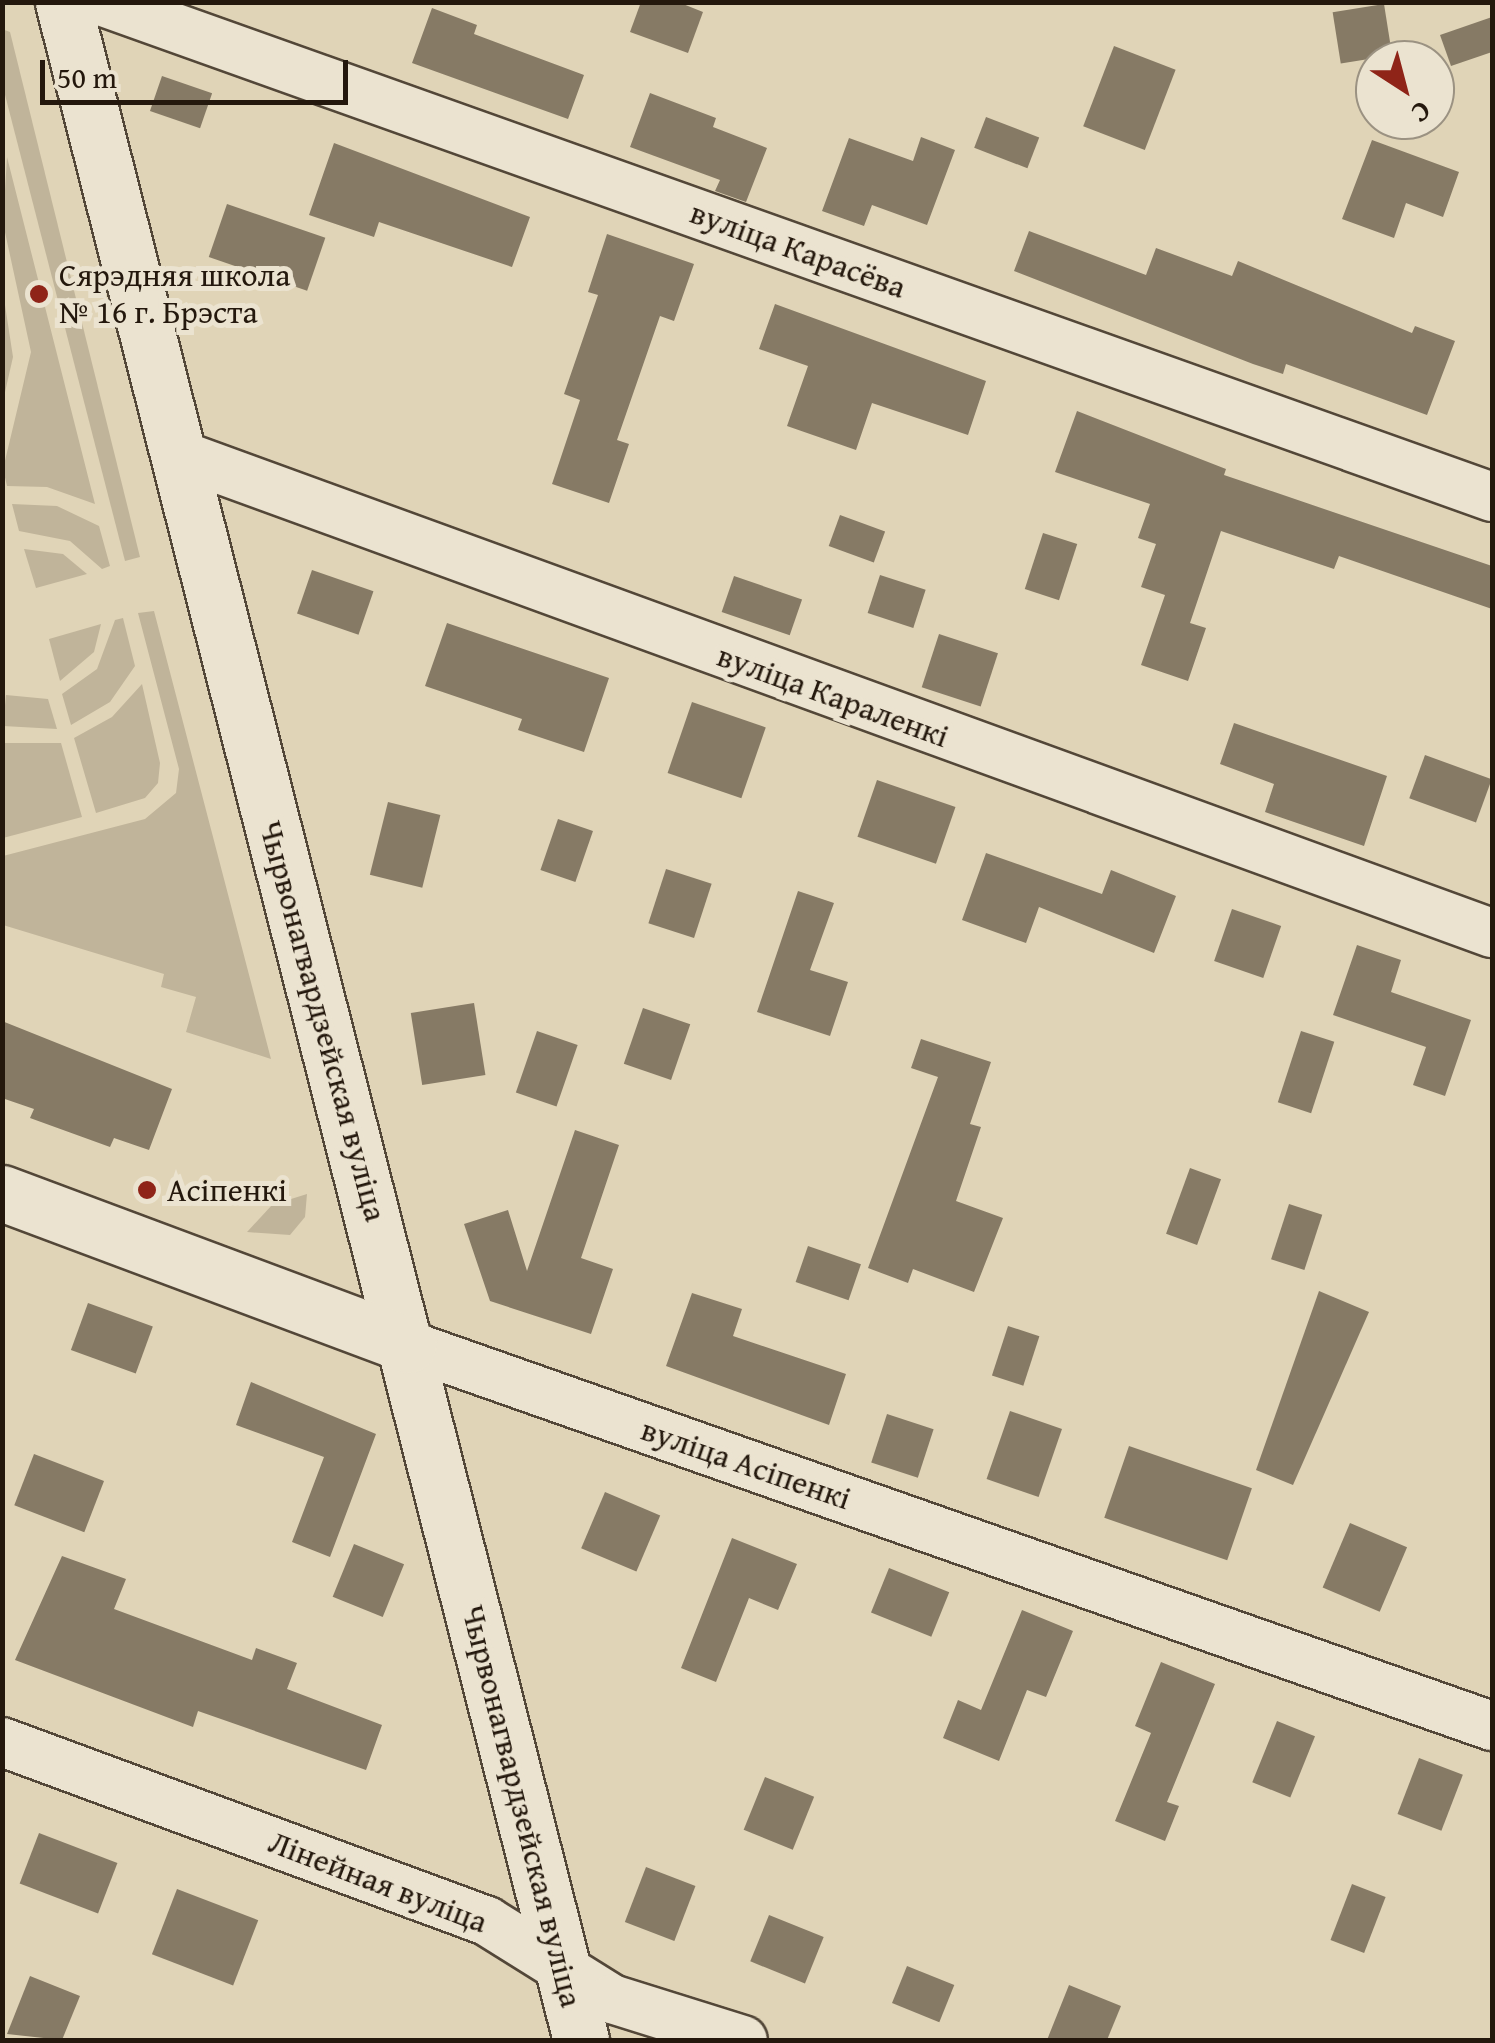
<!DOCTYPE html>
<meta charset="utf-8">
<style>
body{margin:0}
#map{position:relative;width:1495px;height:2043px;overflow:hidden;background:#e0d4b7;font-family:"Gentium Book Plus",serif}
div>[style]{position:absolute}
.green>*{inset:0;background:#c0b49a}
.building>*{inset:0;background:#867a65;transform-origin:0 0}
.roads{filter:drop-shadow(2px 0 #534738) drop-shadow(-2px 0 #534738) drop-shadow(0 2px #534738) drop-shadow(0 -2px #534738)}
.street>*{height:48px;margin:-24px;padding:0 24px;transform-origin:24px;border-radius:24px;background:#ebe3d0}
.secondary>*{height:55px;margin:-27.5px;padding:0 27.5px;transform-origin:27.5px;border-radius:27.5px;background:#ebe3d0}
.dots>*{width:28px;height:28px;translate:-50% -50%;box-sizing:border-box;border:5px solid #ebe3d0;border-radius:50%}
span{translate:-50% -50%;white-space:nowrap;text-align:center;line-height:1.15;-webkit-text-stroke:10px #ebe3d0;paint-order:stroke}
.street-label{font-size:32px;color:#24180d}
.poi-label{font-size:32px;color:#24180d}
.left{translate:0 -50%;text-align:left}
.frame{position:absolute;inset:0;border:5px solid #24180d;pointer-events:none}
.north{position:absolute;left:1355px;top:40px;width:100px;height:100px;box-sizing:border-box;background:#ebe3d0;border:2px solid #9b9282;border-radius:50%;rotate:144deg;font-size:28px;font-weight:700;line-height:40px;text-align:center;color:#24180d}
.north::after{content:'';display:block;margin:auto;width:35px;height:45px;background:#8f2418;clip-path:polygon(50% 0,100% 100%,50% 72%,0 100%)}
.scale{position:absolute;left:40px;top:60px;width:308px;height:45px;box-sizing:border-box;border:5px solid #24180d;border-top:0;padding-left:12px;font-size:30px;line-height:35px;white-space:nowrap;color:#24180d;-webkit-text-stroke:8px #ebe3d0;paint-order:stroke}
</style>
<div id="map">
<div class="green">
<div style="clip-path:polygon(2px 29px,10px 32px,140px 557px,125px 561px,3px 87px)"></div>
<div style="clip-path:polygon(7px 157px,95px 504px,47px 487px,7px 486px,3px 469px,31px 352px,3px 223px)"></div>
<div style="clip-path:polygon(3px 292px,13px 357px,3px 401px,2px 401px)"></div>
<div style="clip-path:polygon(12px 504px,57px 506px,99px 526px,110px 566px,102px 569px,70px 541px,19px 531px)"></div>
<div style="clip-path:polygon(24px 549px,63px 554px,87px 574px,36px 588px)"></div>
<div style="clip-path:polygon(154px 611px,271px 1059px,186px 1032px,196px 997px,161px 987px,164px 974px,3px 925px,3px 856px,145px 819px,176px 793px,179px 769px,138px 613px)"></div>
<div style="clip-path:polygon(123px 618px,135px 666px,110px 702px,71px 725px,62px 694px,97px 669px,115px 620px)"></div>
<div style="clip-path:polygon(101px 624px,94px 652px,60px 681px,49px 639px)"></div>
<div style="clip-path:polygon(142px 684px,160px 763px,158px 783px,145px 798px,96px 813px,74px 738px,112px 717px)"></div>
<div style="clip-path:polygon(6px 695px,48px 699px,57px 729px,3px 726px)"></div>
<div style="clip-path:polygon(3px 743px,61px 743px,82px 817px,3px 838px)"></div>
<div style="clip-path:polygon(307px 1194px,305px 1217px,290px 1235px,247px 1232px,272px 1205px)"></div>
</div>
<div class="building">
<div style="clip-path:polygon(641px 2px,678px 2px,703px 12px,688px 53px,630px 32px)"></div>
<div style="left:1384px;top:4px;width:52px;height:52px;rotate:81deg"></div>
<div style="clip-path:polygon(432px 8px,477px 25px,474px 34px,584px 75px,568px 119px,412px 63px)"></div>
<div style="clip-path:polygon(1492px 17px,1492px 52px,1451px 66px,1440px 35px)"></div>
<div style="left:1114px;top:46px;width:66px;height:86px;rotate:21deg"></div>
<div style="left:162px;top:76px;width:53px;height:37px;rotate:19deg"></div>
<div style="clip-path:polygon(650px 93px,716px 118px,713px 127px,767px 148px,746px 202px,715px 191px,720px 180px,630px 147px)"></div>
<div style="left:986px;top:117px;width:57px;height:33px;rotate:21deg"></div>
<div style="clip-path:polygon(921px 137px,955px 150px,927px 225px,872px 205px,864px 226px,822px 211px,849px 138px,913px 161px)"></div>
<div style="clip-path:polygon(1372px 140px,1459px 172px,1443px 217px,1406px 203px,1394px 238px,1342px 219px)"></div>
<div style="clip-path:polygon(334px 143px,530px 217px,512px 267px,379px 222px,374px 237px,309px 215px)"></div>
<div style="left:227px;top:204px;width:104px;height:56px;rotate:19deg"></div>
<div style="clip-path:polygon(1029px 231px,1146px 275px,1156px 248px,1232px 276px,1238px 261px,1412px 333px,1415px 326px,1455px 341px,1427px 415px,1286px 364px,1283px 374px,1253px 364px,1014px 271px)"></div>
<div style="clip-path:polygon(607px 234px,694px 264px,674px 321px,660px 316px,617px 440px,629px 444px,609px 503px,552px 484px,580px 400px,564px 394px,598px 295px,588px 292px)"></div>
<div style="clip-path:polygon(775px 304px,986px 381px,968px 435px,872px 403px,856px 450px,787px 426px,808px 366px,759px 349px)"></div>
<div style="clip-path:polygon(1077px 411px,1226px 469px,1224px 475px,1492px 566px,1492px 609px,1339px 556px,1334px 569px,1221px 531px,1190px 623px,1206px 628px,1188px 681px,1141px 665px,1165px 595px,1141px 587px,1156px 544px,1138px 538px,1150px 504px,1055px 472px)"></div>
<div style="left:840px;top:515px;width:48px;height:33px;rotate:20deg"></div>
<div style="left:1043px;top:533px;width:36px;height:59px;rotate:18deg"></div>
<div style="left:312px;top:570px;width:65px;height:46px;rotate:19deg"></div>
<div style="left:880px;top:575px;width:48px;height:40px;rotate:18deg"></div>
<div style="left:734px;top:576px;width:72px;height:38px;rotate:19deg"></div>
<div style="clip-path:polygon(447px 623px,609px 678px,584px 752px,518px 730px,522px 719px,425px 686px)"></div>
<div style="left:939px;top:634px;width:62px;height:56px;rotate:18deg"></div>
<div style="left:692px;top:702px;width:78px;height:75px;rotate:19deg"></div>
<div style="clip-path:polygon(1234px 723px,1387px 776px,1364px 846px,1265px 812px,1274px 784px,1220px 764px)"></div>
<div style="left:1425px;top:755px;width:71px;height:46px;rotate:20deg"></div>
<div style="left:877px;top:780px;width:83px;height:60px;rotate:19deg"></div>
<div style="left:388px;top:802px;width:54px;height:75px;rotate:14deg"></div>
<div style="left:558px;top:819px;width:37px;height:54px;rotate:19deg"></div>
<div style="clip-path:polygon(986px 853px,1102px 894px,1111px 870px,1176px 896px,1154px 953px,1039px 907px,1026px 943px,962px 920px)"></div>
<div style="left:666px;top:869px;width:48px;height:57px;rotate:18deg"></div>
<div style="clip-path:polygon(798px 891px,834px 903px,810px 970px,848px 982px,830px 1036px,757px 1012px)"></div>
<div style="left:1232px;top:909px;width:52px;height:55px;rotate:19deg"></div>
<div style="clip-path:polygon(1357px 945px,1401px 960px,1391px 992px,1471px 1020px,1445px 1096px,1413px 1085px,1426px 1047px,1333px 1015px)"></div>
<div style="left:474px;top:1003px;width:73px;height:64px;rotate:81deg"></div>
<div style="left:643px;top:1008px;width:50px;height:59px;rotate:19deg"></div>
<div style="clip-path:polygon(2px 1021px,172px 1089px,149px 1150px,114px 1138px,110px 1147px,30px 1118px,34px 1109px,2px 1098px)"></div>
<div style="left:537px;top:1031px;width:43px;height:65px;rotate:19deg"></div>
<div style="left:1301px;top:1031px;width:35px;height:75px;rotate:18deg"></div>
<div style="clip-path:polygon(921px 1039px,991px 1062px,970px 1124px,981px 1127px,956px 1201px,1003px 1218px,974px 1292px,913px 1269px,908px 1283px,868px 1268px,938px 1077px,911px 1068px)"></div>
<div style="clip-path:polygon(575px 1130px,619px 1145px,581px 1258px,613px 1269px,591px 1334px,490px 1301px,464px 1224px,508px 1210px,527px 1271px)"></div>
<div style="left:1190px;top:1168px;width:33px;height:70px;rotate:20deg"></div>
<div style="left:1289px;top:1204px;width:35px;height:58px;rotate:18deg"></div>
<div style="left:808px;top:1246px;width:56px;height:38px;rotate:19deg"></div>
<div style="clip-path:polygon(1319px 1291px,1369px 1312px,1293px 1485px,1256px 1470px)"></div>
<div style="clip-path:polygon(692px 1293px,742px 1309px,733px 1336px,846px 1374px,829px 1425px,666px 1366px)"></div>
<div style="left:88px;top:1303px;width:69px;height:50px;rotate:20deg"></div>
<div style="left:1008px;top:1326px;width:33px;height:52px;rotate:18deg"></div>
<div style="clip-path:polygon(251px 1382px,376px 1434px,330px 1557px,292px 1542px,324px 1457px,236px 1425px)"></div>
<div style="left:1010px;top:1411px;width:55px;height:72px;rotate:19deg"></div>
<div style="left:887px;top:1414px;width:49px;height:51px;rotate:18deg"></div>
<div style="left:1129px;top:1446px;width:130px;height:76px;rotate:19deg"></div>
<div style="left:34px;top:1454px;width:75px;height:55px;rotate:21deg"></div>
<div style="left:605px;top:1492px;width:60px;height:61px;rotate:23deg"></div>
<div style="left:1350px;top:1523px;width:62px;height:70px;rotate:23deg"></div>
<div style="clip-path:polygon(732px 1538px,797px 1564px,778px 1610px,749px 1598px,716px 1682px,681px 1668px)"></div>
<div style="left:354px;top:1544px;width:54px;height:57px;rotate:22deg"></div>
<div style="clip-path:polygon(62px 1556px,126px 1579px,114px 1609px,252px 1660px,256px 1648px,297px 1663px,287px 1689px,382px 1725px,366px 1770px,198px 1711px,193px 1727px,15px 1660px)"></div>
<div style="left:889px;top:1568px;width:65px;height:48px;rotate:22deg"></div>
<div style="clip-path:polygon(1022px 1610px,1073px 1631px,1046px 1697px,1027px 1690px,999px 1761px,943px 1738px,958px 1700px,981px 1710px)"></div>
<div style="clip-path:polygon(1161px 1662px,1215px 1684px,1167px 1802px,1179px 1806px,1165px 1841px,1115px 1821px,1151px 1733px,1135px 1726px)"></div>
<div style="left:1277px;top:1721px;width:41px;height:66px;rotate:22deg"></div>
<div style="left:1419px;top:1758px;width:47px;height:60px;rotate:21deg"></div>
<div style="left:765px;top:1777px;width:53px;height:57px;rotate:22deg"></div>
<div style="left:39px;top:1833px;width:84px;height:54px;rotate:21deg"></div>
<div style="left:646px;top:1867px;width:53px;height:59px;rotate:21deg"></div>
<div style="left:1352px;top:1884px;width:36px;height:60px;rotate:21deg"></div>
<div style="left:177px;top:1889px;width:87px;height:70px;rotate:21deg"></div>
<div style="left:769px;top:1915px;width:59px;height:50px;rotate:22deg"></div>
<div style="left:907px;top:1966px;width:51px;height:40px;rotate:22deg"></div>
<div style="clip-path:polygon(30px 1976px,80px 1996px,62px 2040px,7px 2034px)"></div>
<div style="clip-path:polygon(1069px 1985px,1121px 2006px,1107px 2040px,1047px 2040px)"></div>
</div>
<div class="roads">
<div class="street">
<div style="left:103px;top:2px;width:1475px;rotate:19.61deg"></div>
<div style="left:175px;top:453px;width:1402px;rotate:20.03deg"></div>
<div style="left:408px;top:1345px;width:1149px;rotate:19.37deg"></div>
<div style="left:2px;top:1742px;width:517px;rotate:20.26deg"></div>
<div style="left:487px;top:1921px;width:147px;rotate:32deg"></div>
<div style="left:612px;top:1999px;width:137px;rotate:17.4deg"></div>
</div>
<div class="secondary">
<div style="left:63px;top:2px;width:2103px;rotate:75.74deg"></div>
<div style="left:2px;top:1193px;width:434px;rotate:20.5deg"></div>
</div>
</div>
<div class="dots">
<div style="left:39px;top:294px;background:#8f2418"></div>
<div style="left:147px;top:1190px;background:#8f2418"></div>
</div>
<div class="street-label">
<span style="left:798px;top:250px;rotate:20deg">вуліца Карасёва</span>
<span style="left:833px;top:696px;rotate:20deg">вуліца Караленкі</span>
<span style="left:323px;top:1021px;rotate:75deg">Чырвонагвардзейская вуліца</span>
<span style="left:746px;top:1464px;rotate:19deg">вуліца Асіпенкі</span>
<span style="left:522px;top:1806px;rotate:76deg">Чырвонагвардзейская вуліца</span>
<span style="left:378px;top:1882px;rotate:21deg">Лінейная вуліца</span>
</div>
<div class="poi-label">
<span class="left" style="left:59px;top:294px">Сярэдняя школа<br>№ 16 г. Брэста</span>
<span class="left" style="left:167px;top:1190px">Асіпенкі</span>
</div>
<div class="frame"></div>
<div class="north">С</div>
<div class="scale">50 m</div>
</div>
